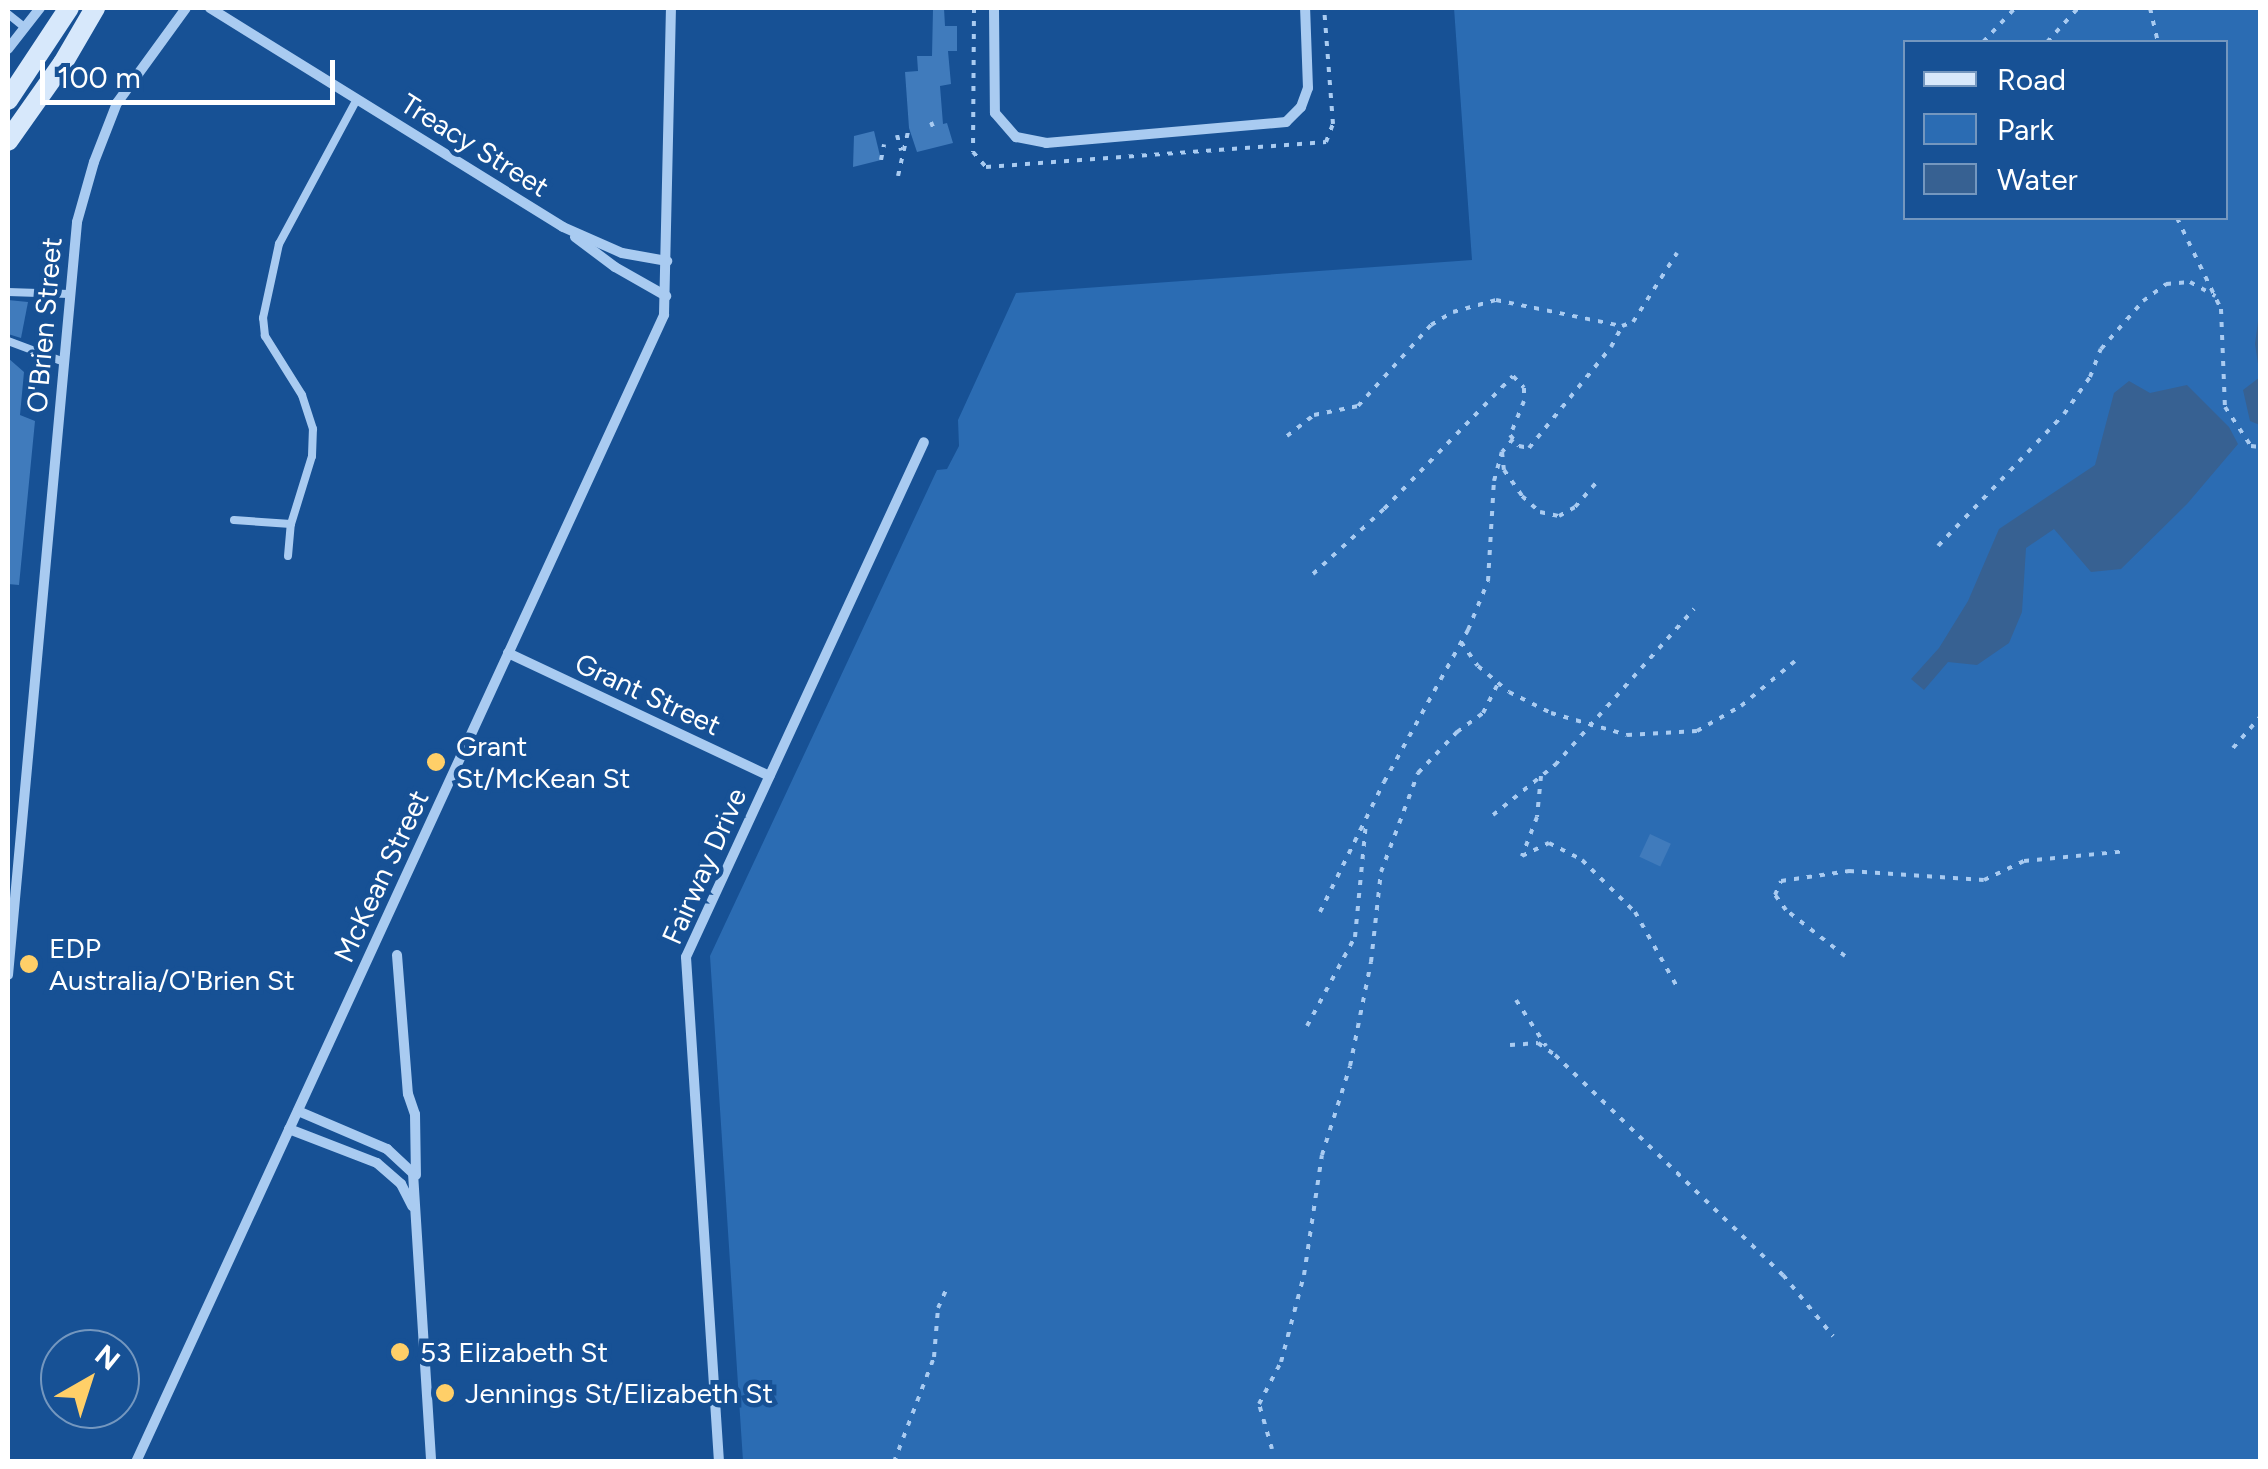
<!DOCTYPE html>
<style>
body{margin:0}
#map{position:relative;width:2268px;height:1469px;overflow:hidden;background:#175195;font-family:Figtree,sans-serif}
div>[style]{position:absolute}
.green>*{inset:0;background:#2b6cb3}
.water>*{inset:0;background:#376192}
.building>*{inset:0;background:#407bbc;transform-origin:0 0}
.path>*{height:4px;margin-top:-2px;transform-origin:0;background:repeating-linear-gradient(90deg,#a9cbf1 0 5px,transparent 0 13px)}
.service>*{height:8px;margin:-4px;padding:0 4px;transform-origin:4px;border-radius:4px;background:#a9cbf1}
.minor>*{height:10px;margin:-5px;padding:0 5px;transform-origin:5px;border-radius:5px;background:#a9cbf1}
.secondary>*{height:20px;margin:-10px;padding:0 10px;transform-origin:10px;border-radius:10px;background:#d7e8fb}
.dots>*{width:28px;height:28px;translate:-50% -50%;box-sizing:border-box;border:5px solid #175195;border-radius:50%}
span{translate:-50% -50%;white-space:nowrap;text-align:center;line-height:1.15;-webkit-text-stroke:9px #175195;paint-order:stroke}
.street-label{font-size:28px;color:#fff}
.poi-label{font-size:28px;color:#fff}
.left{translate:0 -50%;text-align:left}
.frame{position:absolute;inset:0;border:10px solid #fff;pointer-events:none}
.legend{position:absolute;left:1903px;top:40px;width:325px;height:180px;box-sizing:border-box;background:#175195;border:2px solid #7497bf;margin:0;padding:12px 18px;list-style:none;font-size:30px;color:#fff}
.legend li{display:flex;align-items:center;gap:20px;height:50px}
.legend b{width:50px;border:2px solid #7497bf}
.north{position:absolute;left:40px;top:1329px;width:100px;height:100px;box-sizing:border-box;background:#175195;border:2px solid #7497bf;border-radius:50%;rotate:39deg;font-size:28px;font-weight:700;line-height:40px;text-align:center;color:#fff}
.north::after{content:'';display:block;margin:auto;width:35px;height:45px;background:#ffcf68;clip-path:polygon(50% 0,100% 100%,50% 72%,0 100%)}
.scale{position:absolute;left:40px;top:60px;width:295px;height:45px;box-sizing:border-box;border:5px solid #fff;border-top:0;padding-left:12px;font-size:30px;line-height:35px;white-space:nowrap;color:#fff;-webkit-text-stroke:8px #175195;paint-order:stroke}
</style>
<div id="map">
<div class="green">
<div style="clip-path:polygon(evenodd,1454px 8px,2260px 8px,2260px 1461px,743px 1461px,710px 956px,937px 470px,947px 469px,959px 446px,958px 420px,1016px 293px,1472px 260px,1454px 8px,1906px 42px,2226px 42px,2226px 218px,1906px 218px,1906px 42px)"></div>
</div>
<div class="water">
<div style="clip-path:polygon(2260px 306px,2260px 425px,2250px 421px,2243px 390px,2260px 377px,2255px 344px)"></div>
<div style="clip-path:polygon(2129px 381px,2150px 393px,2187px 385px,2229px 427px,2238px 444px,2187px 504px,2121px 569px,2091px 572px,2054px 529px,2026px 548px,2022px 612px,2009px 643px,1977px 665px,1948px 662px,1924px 690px,1911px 679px,1939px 648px,1968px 601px,1999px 529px,2095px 465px,2114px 393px)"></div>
</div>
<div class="building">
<div style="clip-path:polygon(944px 8px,945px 26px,957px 26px,957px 51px,948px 51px,951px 84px,940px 86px,943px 124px,947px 123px,953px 143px,917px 152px,909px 128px,905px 72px,918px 71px,917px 56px,932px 56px,933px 9px)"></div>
<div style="clip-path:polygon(874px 131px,881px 160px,853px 167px,854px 136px)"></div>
<div style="clip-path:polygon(8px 300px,28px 302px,21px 338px,8px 334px)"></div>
<div style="clip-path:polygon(8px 358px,24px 372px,20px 415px,35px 421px,19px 585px,8px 584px)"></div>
<div style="left:1650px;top:834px;width:23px;height:25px;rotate:25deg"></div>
</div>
<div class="path">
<div style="left:974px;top:8px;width:144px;rotate:90.4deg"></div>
<div style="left:973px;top:152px;width:20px;rotate:49deg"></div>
<div style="left:986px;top:167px;width:341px;rotate:-4.2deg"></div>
<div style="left:1326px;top:142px;width:19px;rotate:-69deg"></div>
<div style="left:1333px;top:124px;width:116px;rotate:-94.4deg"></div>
<div style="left:2150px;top:8px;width:35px;rotate:77deg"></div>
<div style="left:1983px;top:42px;width:47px;rotate:-46.7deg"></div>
<div style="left:2047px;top:42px;width:46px;rotate:-47.6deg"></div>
<div style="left:931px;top:122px;width:5px;rotate:68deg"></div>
<div style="left:897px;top:135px;width:16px;rotate:75deg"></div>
<div style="left:881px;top:160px;width:16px;rotate:-79deg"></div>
<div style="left:898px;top:176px;width:50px;rotate:-77.3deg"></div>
<div style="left:2177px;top:218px;width:101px;rotate:64.2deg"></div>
<div style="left:2221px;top:309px;width:98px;rotate:87.7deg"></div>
<div style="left:2225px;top:407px;width:47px;rotate:56.3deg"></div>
<div style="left:2251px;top:446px;width:9px;rotate:6deg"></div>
<div style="left:1287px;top:436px;width:34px;rotate:-38deg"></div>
<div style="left:1314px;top:415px;width:45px;rotate:-11.6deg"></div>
<div style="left:1358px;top:406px;width:109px;rotate:-48deg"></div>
<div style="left:1431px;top:325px;width:26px;rotate:-31deg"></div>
<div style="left:1453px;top:312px;width:45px;rotate:-15.6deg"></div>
<div style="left:1496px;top:300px;width:129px;rotate:11.7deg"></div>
<div style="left:1622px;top:326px;width:12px;rotate:-20deg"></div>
<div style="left:1633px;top:322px;width:82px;rotate:-57.5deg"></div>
<div style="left:1513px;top:439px;width:17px;rotate:130deg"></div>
<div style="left:1502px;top:452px;width:18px;rotate:84deg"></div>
<div style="left:1504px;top:470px;width:32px;rotate:55deg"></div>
<div style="left:1522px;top:496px;width:24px;rotate:42deg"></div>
<div style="left:1540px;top:512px;width:19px;rotate:12deg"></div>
<div style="left:1559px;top:516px;width:18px;rotate:-29deg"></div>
<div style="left:1575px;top:507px;width:33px;rotate:-49deg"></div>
<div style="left:1938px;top:546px;width:182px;rotate:-46.3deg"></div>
<div style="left:2064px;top:414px;width:45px;rotate:-54.9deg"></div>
<div style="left:2090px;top:377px;width:30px;rotate:-69deg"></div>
<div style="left:2101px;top:349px;width:64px;rotate:-48.8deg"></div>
<div style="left:2143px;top:301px;width:29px;rotate:-36deg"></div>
<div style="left:2166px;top:284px;width:24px;rotate:-5deg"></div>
<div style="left:2190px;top:282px;width:29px;rotate:29deg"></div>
<div style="left:1313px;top:574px;width:96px;rotate:-42.5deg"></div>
<div style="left:1384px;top:509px;width:185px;rotate:-45.9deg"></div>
<div style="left:1513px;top:376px;width:16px;rotate:47deg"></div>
<div style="left:1524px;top:388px;width:13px;rotate:90deg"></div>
<div style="left:1524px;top:401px;width:37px;rotate:112deg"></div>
<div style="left:1510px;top:435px;width:14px;rotate:51deg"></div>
<div style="left:1519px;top:446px;width:10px;rotate:11deg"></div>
<div style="left:1529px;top:448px;width:130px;rotate:-50.9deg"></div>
<div style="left:1611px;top:347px;width:24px;rotate:-62deg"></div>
<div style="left:1461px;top:642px;width:29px;rotate:55deg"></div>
<div style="left:1478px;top:666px;width:40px;rotate:40deg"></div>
<div style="left:1509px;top:692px;width:47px;rotate:26.6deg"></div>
<div style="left:1551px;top:713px;width:79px;rotate:16.1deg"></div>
<div style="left:1627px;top:735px;width:70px;rotate:-3.3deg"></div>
<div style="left:1697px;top:731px;width:51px;rotate:-29.6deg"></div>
<div style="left:1741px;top:706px;width:70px;rotate:-39.8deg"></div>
<div style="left:2233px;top:748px;width:41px;rotate:-48.9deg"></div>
<div style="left:1541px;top:776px;width:41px;rotate:95.6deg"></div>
<div style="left:1537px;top:817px;width:42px;rotate:111deg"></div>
<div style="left:1522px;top:856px;width:30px;rotate:-26deg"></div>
<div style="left:1549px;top:843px;width:37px;rotate:27deg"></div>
<div style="left:1582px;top:860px;width:74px;rotate:44.5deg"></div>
<div style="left:1635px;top:912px;width:90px;rotate:60.6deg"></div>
<div style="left:1493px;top:815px;width:80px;rotate:-38.9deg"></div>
<div style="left:1555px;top:765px;width:209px;rotate:-48.3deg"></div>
<div style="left:1320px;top:912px;width:145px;rotate:-63.8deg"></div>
<div style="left:1384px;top:782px;width:174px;rotate:-61.1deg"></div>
<div style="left:1468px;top:630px;width:53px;rotate:-67.8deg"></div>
<div style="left:1488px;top:581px;width:100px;rotate:-86.6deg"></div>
<div style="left:1494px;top:481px;width:30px;rotate:-75deg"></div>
<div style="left:1845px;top:956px;width:75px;rotate:-142.1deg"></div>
<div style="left:1786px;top:910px;width:19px;rotate:-126deg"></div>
<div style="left:1775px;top:895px;width:15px;rotate:-67deg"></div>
<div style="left:1781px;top:881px;width:69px;rotate:-8.4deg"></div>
<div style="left:1849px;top:871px;width:135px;rotate:3.8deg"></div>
<div style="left:1984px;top:880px;width:44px;rotate:-25.4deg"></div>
<div style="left:2024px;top:861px;width:103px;rotate:-5.5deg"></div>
<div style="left:1516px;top:1000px;width:55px;rotate:56.9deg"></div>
<div style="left:1307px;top:1026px;width:101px;rotate:-61.7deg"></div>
<div style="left:1355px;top:937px;width:115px;rotate:-84.5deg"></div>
<div style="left:1510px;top:1045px;width:28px;rotate:-4deg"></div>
<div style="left:1538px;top:1043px;width:21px;rotate:35deg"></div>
<div style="left:1555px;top:1055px;width:317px;rotate:44deg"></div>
<div style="left:1783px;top:1275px;width:79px;rotate:50.7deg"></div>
<div style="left:1272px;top:1449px;width:47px;rotate:-106.1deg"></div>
<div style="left:1259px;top:1404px;width:47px;rotate:-62.4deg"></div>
<div style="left:1281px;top:1362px;width:90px;rotate:-75.2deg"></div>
<div style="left:1304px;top:1275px;width:121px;rotate:-81.5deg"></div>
<div style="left:1322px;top:1155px;width:93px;rotate:-72.5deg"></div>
<div style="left:1350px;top:1066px;width:106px;rotate:-78.6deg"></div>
<div style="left:1371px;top:962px;width:91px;rotate:-83.7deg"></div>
<div style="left:1381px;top:872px;width:106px;rotate:-69.5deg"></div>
<div style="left:1418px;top:773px;width:57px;rotate:-46.4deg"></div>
<div style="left:1457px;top:732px;width:32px;rotate:-36deg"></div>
<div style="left:1483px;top:713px;width:34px;rotate:-63deg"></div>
<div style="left:894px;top:1462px;width:112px;rotate:-69.1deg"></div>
<div style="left:934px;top:1357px;width:49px;rotate:-85.3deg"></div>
<div style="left:938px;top:1308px;width:22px;rotate:-66deg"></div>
</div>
<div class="service">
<div style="left:8px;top:14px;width:21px;rotate:39deg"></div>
<div style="left:8px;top:292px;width:61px;rotate:1.9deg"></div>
<div style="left:8px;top:341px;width:60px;rotate:20.6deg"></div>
<div style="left:234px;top:520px;width:57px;rotate:4deg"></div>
<div style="left:288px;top:556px;width:32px;rotate:-85deg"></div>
<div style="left:291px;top:524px;width:71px;rotate:-72.8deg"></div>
<div style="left:312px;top:456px;width:27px;rotate:-88deg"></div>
<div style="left:313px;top:429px;width:36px;rotate:-108deg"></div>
<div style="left:302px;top:395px;width:70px;rotate:-122.1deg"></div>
<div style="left:265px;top:336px;width:18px;rotate:-96deg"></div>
<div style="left:263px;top:318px;width:76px;rotate:-77.8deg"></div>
<div style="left:279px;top:244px;width:165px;rotate:-61.7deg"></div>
</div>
<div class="minor">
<div style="left:210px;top:8px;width:415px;rotate:31.8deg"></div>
<div style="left:563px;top:227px;width:64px;rotate:23.8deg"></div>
<div style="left:622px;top:253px;width:46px;rotate:10.1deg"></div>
<div style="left:994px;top:8px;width:105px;rotate:89.5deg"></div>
<div style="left:995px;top:113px;width:32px;rotate:49deg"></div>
<div style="left:1016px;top:137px;width:31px;rotate:11deg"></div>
<div style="left:1046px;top:143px;width:241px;rotate:-5deg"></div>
<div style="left:1286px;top:122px;width:21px;rotate:-45deg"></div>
<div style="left:1301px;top:107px;width:20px;rotate:-70deg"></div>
<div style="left:1308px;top:88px;width:80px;rotate:-92.1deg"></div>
<div style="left:8px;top:49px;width:52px;rotate:-52deg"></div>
<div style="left:575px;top:237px;width:50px;rotate:36.9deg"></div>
<div style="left:615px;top:267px;width:59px;rotate:29.6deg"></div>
<div style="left:508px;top:653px;width:289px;rotate:25.2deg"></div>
<div style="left:397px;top:955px;width:139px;rotate:85.5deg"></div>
<div style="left:408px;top:1094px;width:21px;rotate:71deg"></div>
<div style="left:415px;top:1114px;width:61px;rotate:89.1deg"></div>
<div style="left:8px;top:975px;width:756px;rotate:-84.76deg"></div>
<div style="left:77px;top:222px;width:62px;rotate:-74.2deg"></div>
<div style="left:94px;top:162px;width:63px;rotate:-68.7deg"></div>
<div style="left:117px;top:103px;width:117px;rotate:-54deg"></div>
<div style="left:298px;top:1111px;width:97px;rotate:23.1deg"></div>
<div style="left:387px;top:1149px;width:35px;rotate:43deg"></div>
<div style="left:413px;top:1173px;width:290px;rotate:86.4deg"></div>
<div style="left:289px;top:1129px;width:94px;rotate:21.1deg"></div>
<div style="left:377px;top:1163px;width:32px;rotate:41deg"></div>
<div style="left:401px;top:1184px;width:25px;rotate:63deg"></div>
<div style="left:136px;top:1462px;width:1263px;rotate:-65.28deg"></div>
<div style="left:664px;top:315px;width:307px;rotate:-88.7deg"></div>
<div style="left:719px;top:1462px;width:506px;rotate:-93.74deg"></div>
<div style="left:686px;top:957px;width:567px;rotate:-65.2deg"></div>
</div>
<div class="secondary">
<div style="left:8px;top:100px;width:110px;rotate:-56.5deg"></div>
<div style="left:8px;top:141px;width:95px;rotate:-54.8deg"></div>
<div style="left:63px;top:63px;width:64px;rotate:-59.8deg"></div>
</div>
<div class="dots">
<div style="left:436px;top:762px;background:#ffcf68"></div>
<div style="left:29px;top:964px;background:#ffcf68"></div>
<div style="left:400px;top:1352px;background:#ffcf68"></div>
<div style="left:445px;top:1393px;background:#ffcf68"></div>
</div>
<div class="street-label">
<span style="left:475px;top:145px;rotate:32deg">Treacy Street</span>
<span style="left:44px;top:325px;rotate:-85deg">O'Brien Street</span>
<span style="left:648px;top:694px;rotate:25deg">Grant Street</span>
<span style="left:704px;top:866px;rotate:-66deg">Fairway Drive</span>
<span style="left:381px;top:876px;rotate:-65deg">McKean Street</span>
</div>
<div class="poi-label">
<span class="left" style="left:456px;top:762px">Grant<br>St/McKean St</span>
<span class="left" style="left:49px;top:964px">EDP<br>Australia/O'Brien St</span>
<span class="left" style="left:420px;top:1352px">53 Elizabeth St</span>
<span class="left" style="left:465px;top:1393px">Jennings St/Elizabeth St</span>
</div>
<div class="frame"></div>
<ul class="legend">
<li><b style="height:12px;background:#d7e8fb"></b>Road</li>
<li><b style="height:28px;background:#2b6cb3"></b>Park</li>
<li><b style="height:28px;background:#376192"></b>Water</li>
</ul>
<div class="north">N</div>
<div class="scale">100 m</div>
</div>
